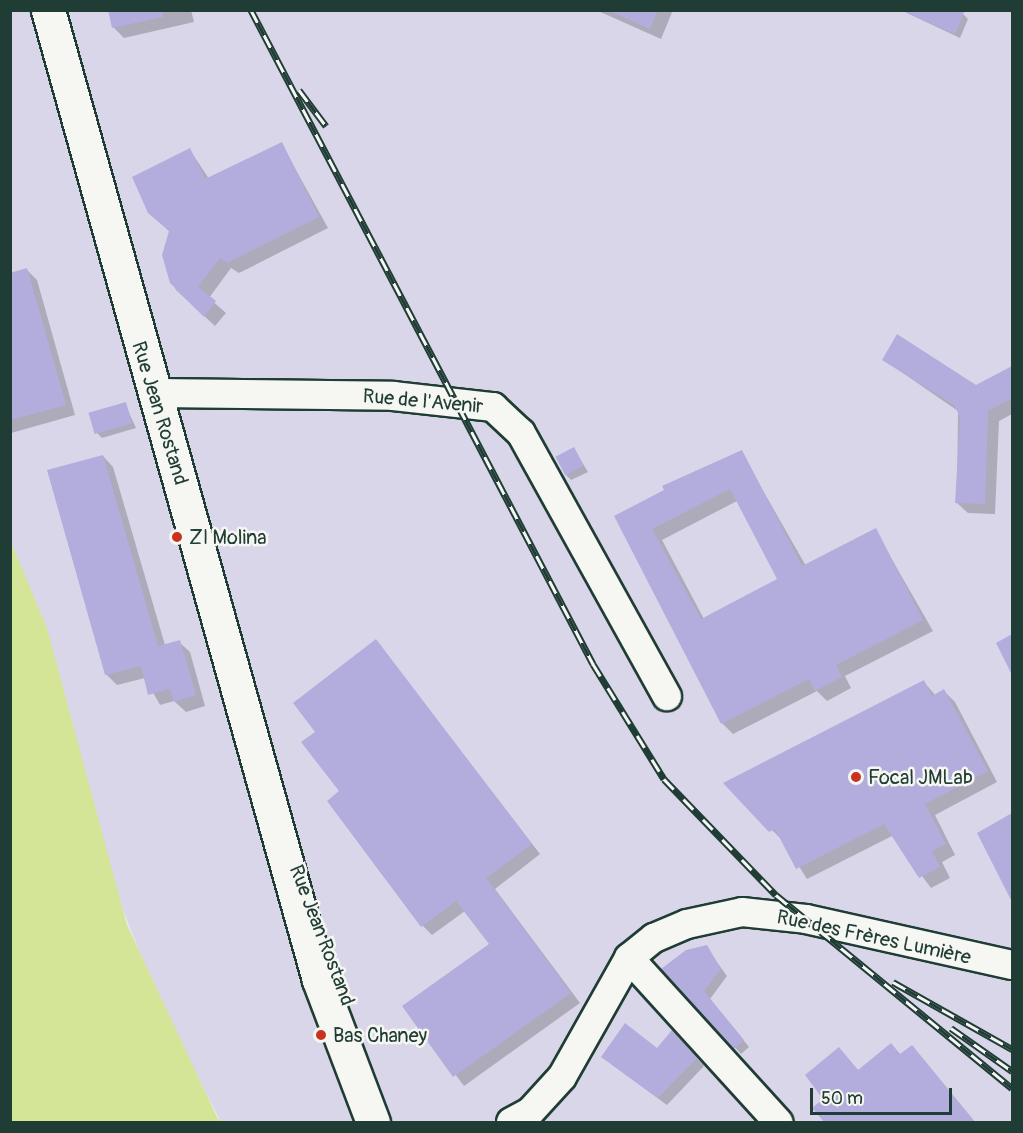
<!DOCTYPE html>
<meta charset="utf-8">
<style>
body{margin:0}
#map{position:relative;width:1023px;height:1133px;overflow:hidden;background:#e9e7ee;font-family:Pangolin,sans-serif}
div>[style]{position:absolute}
.built>*{inset:0;background:#d9d6e9}
.green>*{inset:0;background:#d4e598}
.shadow>*{inset:0;background:#0003}
.building>*{inset:0;background:#b3adde;transform-origin:0 0}
.roads{filter:drop-shadow(2px 0 #1f3d34) drop-shadow(-2px 0 #1f3d34) drop-shadow(0 2px #1f3d34) drop-shadow(0 -2px #1f3d34)}
.minor>*{height:28px;margin:-14px;padding:0 14px;transform-origin:14px;border-radius:14px;background:#f6f6f2}
.major>*{height:33px;margin:-16.5px;padding:0 16.5px;transform-origin:16.5px;border-radius:16.5px;background:#f6f6f2}
.rail>*{height:7px;margin-top:-3.5px;transform-origin:0;background:repeating-linear-gradient(90deg,#f6f6f2 0 14px,#1f3d34 0 28px);box-sizing:border-box;border-block:2px solid #1f3d34}
.dots>*{width:16px;height:16px;translate:-50% -50%;box-sizing:border-box;border:3px solid #f6f6f2;border-radius:50%}
span{translate:-50% -50%;white-space:nowrap;text-align:center;line-height:1.15;-webkit-text-stroke:5px #f6f6f2;paint-order:stroke}
.street-label{font-size:20px;color:#1f3d34}
.poi-label{font-size:20px;color:#1f3d34}
.left{translate:0 -50%;text-align:left}
.frame{position:absolute;inset:0;border:12px solid #1f3d34;pointer-events:none}
.scale{position:absolute;left:810px;top:1088px;width:142px;height:27px;box-sizing:border-box;border:3px solid #1f3d34;border-top:0;padding-left:8px;font-size:18px;line-height:21px;white-space:nowrap;color:#1f3d34;-webkit-text-stroke:4px #f6f6f2;paint-order:stroke}
</style>
<div id="map">
<div class="built">
<div style="clip-path:polygon(10px 11px,1012px 11px,1012px 1122px,221px 1122px,162px 1008px,98px 847px,11px 558px)"></div>
</div>
<div class="green">
<div style="clip-path:polygon(11px 542px,47px 628px,127px 925px,218px 1119px,228px 1122px,11px 1122px)"></div>
</div>
<div class="shadow">
<div style="clip-path:polygon(110px 10px,191px 10px,194px 22px,124px 38px,114px 28px)"></div>
<div style="clip-path:polygon(596px 10px,673px 10px,661px 39px)"></div>
<div style="clip-path:polygon(907px 13px,963px 14px,968px 19px,960px 38px)"></div>
<div style="clip-path:polygon(281px 143px,328px 228px,239px 273px,231px 268px,209px 298px,226px 313px,215px 326px,176px 290px,166px 269px,170px 232px,149px 212px,190px 150px,209px 179px)"></div>
<div style="clip-path:polygon(27px 270px,37px 280px,75px 415px,11px 433px,10px 274px)"></div>
<div style="clip-path:polygon(884px 360px,976px 387px,1012px 368px,1012px 414px,999px 421px,995px 514px,968px 513px,957px 503px,958px 411px)"></div>
<div style="clip-path:polygon(125px 404px,136px 428px,102px 438px,97px 433px)"></div>
<div style="clip-path:polygon(574px 449px,588px 472px,571px 480px,566px 475px)"></div>
<div style="clip-path:polygon(evenodd,741px 452px,806px 566px,875px 530px,933px 631px,845px 676px,851px 688px,827px 701px,817px 691px,733px 734px,722px 723px,616px 516px,741px 452px,737px 501px,779px 580px,704px 619px,662px 540px,737px 501px)"></div>
<div style="clip-path:polygon(103px 456px,113px 467px,165px 645px,179px 642px,190px 652px,205px 706px,186px 712px,174px 701px,160px 705px,145px 678px,117px 685px,106px 674px)"></div>
<div style="clip-path:polygon(376px 641px,540px 854px,495px 889px,580px 1003px,464px 1086px,404px 1006px,491px 944px,465px 911px,432px 935px,423px 926px,341px 792px,317px 733px)"></div>
<div style="clip-path:polygon(924px 682px,936px 696px,944px 691px,955px 702px,997px 782px,935px 815px,955px 855px,942px 862px,950px 878px,931px 888px,892px 836px,807px 879px,783px 841px,726px 784px)"></div>
<div style="clip-path:polygon(1012px 815px,1012px 899px,979px 834px)"></div>
<div style="clip-path:polygon(706px 947px,727px 976px,710px 999px,749px 1047px,741px 1054px,664px 969px)"></div>
<div style="clip-path:polygon(680px 1040px,704px 1066px,667px 1105px,611px 1064px)"></div>
<div style="clip-path:polygon(891px 1045px,901px 1055px,922px 1058px,975px 1122px,826px 1122px,814px 1108px,826px 1099px,839px 1049px,859px 1071px)"></div>
</div>
<div class="building">
<div style="clip-path:polygon(108px 10px,162px 10px,163px 17px,112px 28px)"></div>
<div style="clip-path:polygon(607px 10px,658px 10px,650px 29px)"></div>
<div style="clip-path:polygon(900px 10px,965px 10px,955px 34px)"></div>
<div style="clip-path:polygon(282px 142px,319px 217px,227px 263px,220px 258px,198px 287px,216px 301px,204px 317px,170px 283px,162px 255px,169px 231px,148px 213px,132px 177px,190px 148px,205px 179px)"></div>
<div style="clip-path:polygon(27px 268px,66px 405px,10px 420px,10px 273px)"></div>
<div style="clip-path:polygon(897px 334px,976px 385px,1012px 366px,1012px 398px,988px 411px,985px 504px,955px 503px,960px 417px,954px 405px,882px 360px)"></div>
<div style="left:126px;top:402px;width:22px;height:39px;rotate:74deg"></div>
<div style="left:574px;top:447px;width:21px;height:21px;rotate:62deg"></div>
<div style="clip-path:polygon(evenodd,742px 450px,802px 566px,876px 528px,923px 620px,836px 665px,842px 677px,815px 691px,809px 679px,721px 724px,614px 516px,664px 490px,662px 486px,742px 450px,730px 489px,777px 579px,701px 619px,652px 529px,730px 489px)"></div>
<div style="clip-path:polygon(103px 455px,158px 646px,180px 640px,196px 695px,174px 702px,170px 689px,148px 695px,141px 666px,105px 675px,47px 470px)"></div>
<div style="clip-path:polygon(1012px 634px,1012px 675px,996px 643px)"></div>
<div style="clip-path:polygon(376px 639px,532px 844px,486px 878px,571px 993px,453px 1077px,402px 1006px,489px 944px,456px 901px,421px 927px,327px 801px,339px 791px,301px 742px,315px 732px,293px 703px)"></div>
<div style="clip-path:polygon(924px 680px,932px 696px,944px 689px,988px 771px,925px 804px,946px 844px,932px 851px,940px 867px,919px 878px,884px 824px,796px 869px,775px 829px,769px 832px,723px 783px)"></div>
<div style="clip-path:polygon(1012px 813px,1012px 902px,977px 833px)"></div>
<div style="clip-path:polygon(707px 945px,721px 969px,704px 991px,744px 1040px,734px 1049px,661px 969px,686px 950px)"></div>
<div style="clip-path:polygon(625px 1023px,657px 1048px,672px 1030px,697px 1058px,658px 1098px,601px 1057px)"></div>
<div style="clip-path:polygon(891px 1043px,900px 1054px,912px 1045px,975px 1122px,824px 1122px,812px 1108px,823px 1099px,805px 1075px,839px 1047px,858px 1070px)"></div>
</div>
<div class="roads">
<div class="minor">
<div style="left:158px;top:393px;width:235px;rotate:0.7deg"></div>
<div style="left:393px;top:396px;width:101px;rotate:6.3deg"></div>
<div style="left:493px;top:407px;width:38px;rotate:43deg"></div>
<div style="left:521px;top:433px;width:301px;rotate:61deg"></div>
<div style="left:629px;top:958px;width:222px;rotate:47.7deg"></div>
<div style="left:511px;top:1122px;width:21px;rotate:-28deg"></div>
<div style="left:530px;top:1112px;width:47px;rotate:-47.6deg"></div>
<div style="left:562px;top:1077px;width:137px;rotate:-60.6deg"></div>
<div style="left:629px;top:958px;width:32px;rotate:-39deg"></div>
<div style="left:654px;top:938px;width:36px;rotate:-23deg"></div>
<div style="left:687px;top:924px;width:56px;rotate:-12.3deg"></div>
<div style="left:742px;top:912px;width:64px;rotate:6.2deg"></div>
<div style="left:806px;top:919px;width:211px;rotate:12.6deg"></div>
</div>
<div class="major">
<div style="left:48px;top:10px;width:1007px;rotate:74.39deg"></div>
<div style="left:319px;top:980px;width:152px;rotate:69.2deg"></div>
</div>
</div>
<div class="rail">
<div style="left:251px;top:10px;width:738px;rotate:62.39deg"></div>
<div style="left:593px;top:664px;width:135px;rotate:58.3deg"></div>
<div style="left:664px;top:779px;width:161px;rotate:46deg"></div>
<div style="left:776px;top:895px;width:305px;rotate:39.3deg"></div>
<div style="left:299px;top:90px;width:45px;rotate:53.1deg"></div>
<div style="left:893px;top:982px;width:137px;rotate:29.4deg"></div>
<div style="left:951px;top:1028px;width:75px;rotate:35.2deg"></div>
</div>
<div class="dots">
<div style="left:177px;top:537px;background:#c8321e"></div>
<div style="left:856px;top:777px;background:#c8321e"></div>
<div style="left:321px;top:1035px;background:#c8321e"></div>
</div>
<div class="street-label">
<span style="left:423px;top:401px;rotate:5deg">Rue de l'Avenir</span>
<span style="left:160px;top:413px;rotate:73deg">Rue Jean Rostand</span>
<span style="left:322px;top:935px;rotate:69deg">Rue Jean Rostand</span>
<span style="left:874px;top:937px;rotate:12deg">Rue des Frères Lumière</span>
</div>
<div class="poi-label">
<span class="left" style="left:189px;top:537px">ZI Molina</span>
<span class="left" style="left:868px;top:777px">Focal JMLab</span>
<span class="left" style="left:333px;top:1035px">Bas Chaney</span>
</div>
<div class="frame"></div>
<div class="scale">50 m</div>
</div>
